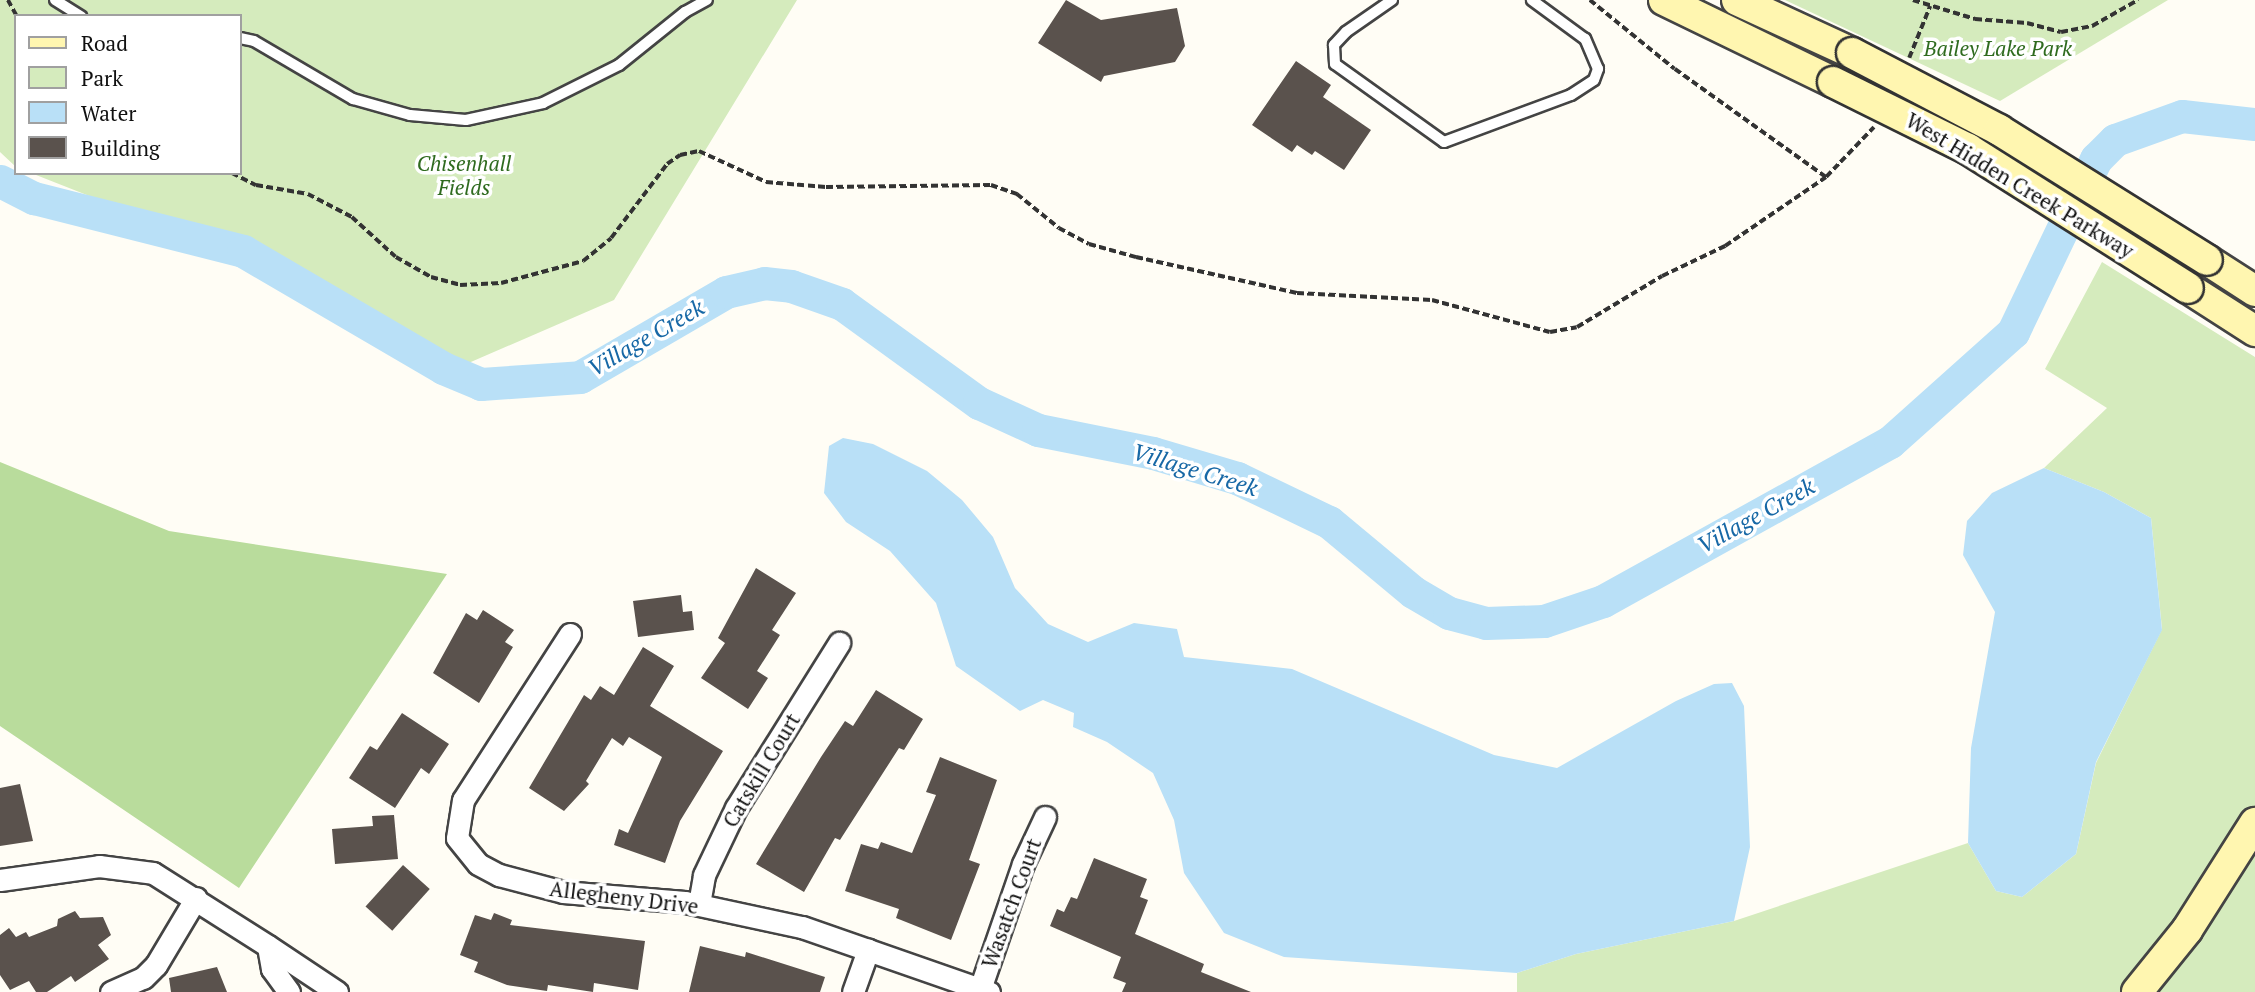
<!DOCTYPE html>
<style>
body{margin:0}
#map{position:relative;width:2255px;height:992px;overflow:hidden;background:#fffdf5;font-family:"PT Serif",serif}
div>[style]{position:absolute}
.green>*{inset:0;background:#d5ebbd}
.forest>*{inset:0;background:#b9dc9c}
.water>*{inset:0;background:#b9e0f7}
.river>*{height:33px;margin:-16.5px;padding:0 16.5px;transform-origin:16.5px;border-radius:16.5px;background:#b9e0f7}
.building>*{inset:0;background:#5a524d;transform-origin:0 0}
.path>*{height:3.5px;margin-top:-1.75px;transform-origin:0;background:repeating-linear-gradient(90deg,#333 0 7px,transparent 0 10.5px)}
.roads{filter:drop-shadow(2px 0 #444) drop-shadow(-2px 0 #444) drop-shadow(0 2px #444) drop-shadow(0 -2px #444)}
.lane>*{height:10px;margin:-5px;padding:0 5px;transform-origin:5px;border-radius:5px;background:#fff}
.street>*{height:21px;margin:-10.5px;padding:0 10.5px;transform-origin:10.5px;border-radius:10.5px;background:#fff}
.secondary>*{height:30px;margin:-15px;padding:0 15px;transform-origin:15px;border-radius:15px;background:#fff6b0}
.bridges{filter:drop-shadow(2px 0 #333) drop-shadow(-2px 0 #333) drop-shadow(0 2px #333) drop-shadow(0 -2px #333)}
.secondary-bridge>*{height:30px;margin:-15px;padding:0 15px;transform-origin:15px;border-radius:15px;background:#fff6b0}
span{translate:-50% -50%;white-space:nowrap;text-align:center;line-height:1.15;-webkit-text-stroke:7px #fff;paint-order:stroke}
.park-label{font-size:21px;color:#2f6b1f;font-style:italic}
.street-label{font-size:21px;color:#111}
.water-label{font-size:23px;color:#1768a6;font-style:italic}
.legend{position:absolute;left:14px;top:14px;width:228px;height:161px;box-sizing:border-box;background:#fff;border:2px solid #a0a0a0;margin:0;padding:9px 12px;list-style:none;font-size:21px;color:#111}
.legend li{display:flex;align-items:center;gap:14px;height:35px}
.legend b{width:35px;border:2px solid #a0a0a0}
</style>
<div id="map">
<div class="green">
<div style="clip-path:polygon(0 0,797px 0,614px 300px,457px 368px,257px 262px,31px 173px,240px 173px,240px 16px,16px 16px,16px 167px,0 152px)"></div>
<div style="clip-path:polygon(1785px 0,2168px 0,2000px 101px)"></div>
<div style="clip-path:polygon(2102px 262px,2255px 357px,2255px 992px,1517px 992px,1517px 973px,1576px 954px,1734px 921px,1968px 843px,1996px 891px,2022px 897px,2076px 854px,2096px 763px,2162px 629px,2151px 518px,2104px 492px,2044px 468px,2107px 408px,2045px 369px)"></div>
</div>
<div class="forest">
<div style="clip-path:polygon(0 462px,169px 531px,447px 574px,239px 888px,0 726px)"></div>
</div>
<div class="water">
<div style="clip-path:polygon(843px 438px,873px 444px,927px 471px,962px 500px,993px 537px,1015px 588px,1048px 624px,1088px 642px,1134px 623px,1177px 629px,1184px 657px,1292px 669px,1494px 755px,1557px 768px,1676px 701px,1714px 684px,1732px 683px,1744px 706px,1750px 847px,1734px 921px,1576px 954px,1517px 973px,1284px 957px,1224px 933px,1184px 873px,1174px 820px,1153px 773px,1107px 742px,1073px 727px,1074px 713px,1043px 700px,1020px 711px,956px 666px,936px 603px,890px 551px,846px 522px,824px 493px,829px 446px)"></div>
<div style="clip-path:polygon(2044px 468px,2104px 492px,2151px 518px,2162px 630px,2096px 762px,2076px 854px,2022px 897px,1996px 891px,1968px 843px,1971px 748px,1995px 612px,1963px 555px,1967px 521px,1992px 493px)"></div>
</div>
<div class="river">
<div style="left:0;top:181px;width:38px;rotate:27deg"></div>
<div style="left:34px;top:198px;width:216px;rotate:14.2deg"></div>
<div style="left:243px;top:251px;width:232px;rotate:30.3deg"></div>
<div style="left:443px;top:368px;width:41px;rotate:22.8deg"></div>
<div style="left:481px;top:384px;width:99px;rotate:-4deg"></div>
<div style="left:580px;top:377px;width:169px;rotate:-30.2deg"></div>
<div style="left:726px;top:292px;width:39px;rotate:-13deg"></div>
<div style="left:764px;top:283px;width:27px;rotate:6deg"></div>
<div style="left:791px;top:286px;width:54px;rotate:19.4deg"></div>
<div style="left:842px;top:304px;width:169px;rotate:35.9deg"></div>
<div style="left:979px;top:403px;width:65px;rotate:24.6deg"></div>
<div style="left:1038px;top:430px;width:117px;rotate:11.3deg"></div>
<div style="left:1153px;top:453px;width:88px;rotate:16.6deg"></div>
<div style="left:1237px;top:478px;width:102px;rotate:25.6deg"></div>
<div style="left:1329px;top:522px;width:109px;rotate:39.8deg"></div>
<div style="left:1413px;top:592px;width:42px;rotate:30.3deg"></div>
<div style="left:1449px;top:613px;width:38px;rotate:15deg"></div>
<div style="left:1486px;top:623px;width:58px;rotate:-2deg"></div>
<div style="left:1544px;top:621px;width:62px;rotate:-18.7deg"></div>
<div style="left:1603px;top:601px;width:328px;rotate:-29deg"></div>
<div style="left:1890px;top:442px;width:165px;rotate:-41.8deg"></div>
<div style="left:2013px;top:332px;width:192px;rotate:-64.4deg"></div>
<div style="left:2096px;top:159px;width:27px;rotate:-45deg"></div>
<div style="left:2115px;top:140px;width:71px;rotate:-19.7deg"></div>
<div style="left:2182px;top:116px;width:73px;rotate:6.3deg"></div>
</div>
<div class="building">
<div style="clip-path:polygon(1066px 0,1101px 20px,1177px 8px,1185px 46px,1175px 62px,1104px 76px,1101px 82px,1038px 43px)"></div>
<div style="clip-path:polygon(1296px 61px,1331px 85px,1323px 97px,1371px 130px,1344px 170px,1315px 151px,1312px 155px,1297px 145px,1292px 152px,1252px 125px)"></div>
<div style="clip-path:polygon(756px 568px,796px 593px,772px 630px,780px 635px,757px 671px,768px 678px,748px 709px,701px 678px,725px 643px,718px 638px)"></div>
<div style="clip-path:polygon(681px 595px,683px 612px,692px 611px,694px 630px,638px 637px,633px 601px)"></div>
<div style="clip-path:polygon(483px 610px,514px 630px,505px 642px,513px 647px,479px 703px,433px 673px,466px 613px,477px 620px)"></div>
<div style="clip-path:polygon(643px 647px,674px 666px,650px 706px,723px 751px,680px 821px,665px 863px,614px 845px,619px 829px,628px 833px,662px 757px,629px 737px,623px 746px,612px 738px,586px 781px,589px 784px,564px 811px,529px 788px,584px 695px,591px 700px,600px 686px,614px 695px)"></div>
<div style="clip-path:polygon(876px 690px,923px 719px,904px 750px,899px 748px,840px 840px,835px 838px,804px 892px,756px 864px,821px 757px,845px 721px,853px 726px)"></div>
<div style="clip-path:polygon(402px 713px,449px 744px,429px 774px,421px 768px,395px 808px,349px 778px,370px 746px,377px 750px)"></div>
<div style="clip-path:polygon(940px 757px,997px 780px,969px 860px,980px 864px,951px 940px,896px 918px,899px 909px,845px 891px,861px 844px,878px 849px,881px 842px,912px 853px,936px 795px,926px 792px)"></div>
<div style="clip-path:polygon(20px 784px,33px 841px,0 846px,0 788px)"></div>
<div style="clip-path:polygon(394px 815px,398px 859px,335px 864px,332px 829px,373px 826px,372px 816px)"></div>
<div style="clip-path:polygon(1094px 858px,1147px 879px,1140px 897px,1148px 900px,1135px 934px,1204px 964px,1201px 972px,1251px 992px,1122px 992px,1126px 983px,1113px 978px,1121px 957px,1050px 926px,1057px 909px,1064px 912px,1071px 897px,1077px 899px)"></div>
<div style="left:403px;top:865px;width:36px;height:56px;rotate:42deg"></div>
<div style="clip-path:polygon(75px 911px,80px 918px,103px 917px,111px 935px,98px 945px,109px 959px,75px 982px,71px 976px,47px 992px,36px 992px,29px 981px,10px 990px,0 975px,0 935px,9px 928px,16px 937px,26px 932px,29px 937px,57px 926px,58px 919px)"></div>
<div style="clip-path:polygon(494px 913px,512px 920px,510px 925px,645px 941px,638px 990px,594px 983px,593px 992px,548px 985px,547px 991px,507px 985px,474px 972px,478px 962px,460px 955px,475px 915px,491px 920px)"></div>
<div style="clip-path:polygon(700px 946px,745px 957px,746px 952px,825px 977px,820px 992px,689px 992px)"></div>
<div style="clip-path:polygon(217px 967px,227px 992px,171px 992px,169px 978px)"></div>
</div>
<div class="path">
<div style="left:8px;top:0;width:18px;rotate:61deg"></div>
<div style="left:1590px;top:0;width:109px;rotate:39.1deg"></div>
<div style="left:1675px;top:69px;width:186px;rotate:35.6deg"></div>
<div style="left:1913px;top:0;width:65px;rotate:17deg"></div>
<div style="left:1975px;top:19px;width:52px;rotate:4.4deg"></div>
<div style="left:2027px;top:23px;width:35px;rotate:15deg"></div>
<div style="left:2061px;top:32px;width:32px;rotate:-11deg"></div>
<div style="left:2092px;top:26px;width:53px;rotate:-29.5deg"></div>
<div style="left:1909px;top:58px;width:56px;rotate:-68deg"></div>
<div style="left:232px;top:173px;width:27px;rotate:27deg"></div>
<div style="left:256px;top:185px;width:53px;rotate:9.8deg"></div>
<div style="left:308px;top:194px;width:50px;rotate:27.6deg"></div>
<div style="left:352px;top:217px;width:59px;rotate:42.3deg"></div>
<div style="left:396px;top:257px;width:40px;rotate:29.7deg"></div>
<div style="left:431px;top:277px;width:30px;rotate:15deg"></div>
<div style="left:460px;top:285px;width:41px;rotate:-2.8deg"></div>
<div style="left:501px;top:283px;width:85px;rotate:-15deg"></div>
<div style="left:583px;top:261px;width:36px;rotate:-39deg"></div>
<div style="left:611px;top:238px;width:93px;rotate:-52.9deg"></div>
<div style="left:667px;top:164px;width:16px;rotate:-35deg"></div>
<div style="left:680px;top:155px;width:19px;rotate:-12deg"></div>
<div style="left:699px;top:151px;width:74px;rotate:24.8deg"></div>
<div style="left:766px;top:182px;width:60px;rotate:4.8deg"></div>
<div style="left:826px;top:187px;width:165px;rotate:-0.7deg"></div>
<div style="left:991px;top:185px;width:28px;rotate:19deg"></div>
<div style="left:1017px;top:194px;width:54px;rotate:39deg"></div>
<div style="left:1059px;top:228px;width:34px;rotate:28deg"></div>
<div style="left:1089px;top:244px;width:49px;rotate:15.5deg"></div>
<div style="left:1136px;top:257px;width:165px;rotate:12.6deg"></div>
<div style="left:1297px;top:293px;width:135px;rotate:3deg"></div>
<div style="left:1432px;top:300px;width:122px;rotate:15.2deg"></div>
<div style="left:1550px;top:332px;width:27px;rotate:-10deg"></div>
<div style="left:1577px;top:327px;width:99px;rotate:-31deg"></div>
<div style="left:1662px;top:276px;width:70px;rotate:-25.5deg"></div>
<div style="left:1725px;top:246px;width:122px;rotate:-34.3deg"></div>
<div style="left:1826px;top:177px;width:69px;rotate:-46.2deg"></div>
</div>
<div class="roads">
<div class="lane">
<div style="left:55px;top:0;width:31px;rotate:32deg"></div>
<div style="left:1392px;top:0;width:56px;rotate:145.2deg"></div>
<div style="left:1346px;top:32px;width:18px;rotate:133deg"></div>
<div style="left:1334px;top:45px;width:19px;rotate:87deg"></div>
<div style="left:1335px;top:64px;width:134px;rotate:35.6deg"></div>
<div style="left:1444px;top:142px;width:135px;rotate:-20.3deg"></div>
<div style="left:1571px;top:95px;width:27px;rotate:-33deg"></div>
<div style="left:1594px;top:80px;width:12px;rotate:-70deg"></div>
<div style="left:1598px;top:69px;width:33px;rotate:-113deg"></div>
<div style="left:1585px;top:39px;width:66px;rotate:-143.7deg"></div>
<div style="left:240px;top:38px;width:14px;rotate:12deg"></div>
<div style="left:254px;top:41px;width:115px;rotate:30.4deg"></div>
<div style="left:353px;top:99px;width:59px;rotate:15.7deg"></div>
<div style="left:410px;top:115px;width:56px;rotate:5.1deg"></div>
<div style="left:466px;top:120px;width:79px;rotate:-12.4deg"></div>
<div style="left:543px;top:103px;width:85px;rotate:-26.6deg"></div>
<div style="left:619px;top:65px;width:85px;rotate:-38.8deg"></div>
<div style="left:685px;top:12px;width:25px;rotate:-29deg"></div>
</div>
<div class="street">
<div style="left:570px;top:634px;width:197px;rotate:122.8deg"></div>
<div style="left:463px;top:800px;width:38px;rotate:99deg"></div>
<div style="left:457px;top:838px;width:33px;rotate:51deg"></div>
<div style="left:478px;top:864px;width:24px;rotate:28deg"></div>
<div style="left:499px;top:875px;width:66px;rotate:14.9deg"></div>
<div style="left:563px;top:892px;width:122px;rotate:4.7deg"></div>
<div style="left:685px;top:902px;width:120px;rotate:12.1deg"></div>
<div style="left:802px;top:927px;width:198px;rotate:19.2deg"></div>
<div style="left:0;top:880px;width:100px;rotate:-8deg"></div>
<div style="left:99px;top:866px;width:54px;rotate:7.4deg"></div>
<div style="left:153px;top:873px;width:136px;rotate:32.4deg"></div>
<div style="left:699px;top:904px;width:29px;rotate:-80deg"></div>
<div style="left:704px;top:875px;width:74px;rotate:-64.5deg"></div>
<div style="left:736px;top:808px;width:195px;rotate:-58deg"></div>
<div style="left:980px;top:989px;width:132px;rotate:-71deg"></div>
<div style="left:1023px;top:864px;width:52px;rotate:-64.9deg"></div>
<div style="left:111px;top:992px;width:35px;rotate:-24deg"></div>
<div style="left:143px;top:978px;width:18px;rotate:-45deg"></div>
<div style="left:156px;top:965px;width:78px;rotate:-59.2deg"></div>
<div style="left:289px;top:992px;width:29px;rotate:-126deg"></div>
<div style="left:272px;top:969px;width:23px;rotate:-100deg"></div>
<div style="left:268px;top:946px;width:83px;rotate:33.7deg"></div>
<div style="left:853px;top:992px;width:45px;rotate:-70.3deg"></div>
</div>
<div class="secondary">
<div style="left:1664px;top:0;width:188px;rotate:25.9deg"></div>
<div style="left:1737px;top:0;width:127px;rotate:24.7deg"></div>
<div style="left:2207px;top:260px;width:57px;rotate:32.9deg"></div>
<div style="left:2188px;top:288px;width:80px;rotate:32.7deg"></div>
<div style="left:2137px;top:992px;width:80px;rotate:-51.1deg"></div>
<div style="left:2187px;top:930px;width:127px;rotate:-57.6deg"></div>
</div>
</div>
<div class="bridges">
<div class="secondary-bridge">
<div style="left:1852px;top:53px;width:166px;rotate:27.6deg"></div>
<div style="left:1999px;top:130px;width:245px;rotate:32deg"></div>
<div style="left:1833px;top:82px;width:151px;rotate:26.4deg"></div>
<div style="left:1968px;top:149px;width:260px;rotate:32.3deg"></div>
</div>
</div>
<div class="park-label">
<span style="left:1998px;top:48px">Bailey Lake Park</span>
<span style="left:464px;top:175px">Chisenhall<br>Fields</span>
</div>
<div class="street-label">
<span style="left:2020px;top:185px;rotate:31deg">West Hidden Creek Parkway</span>
<span style="left:761px;top:770px;rotate:-59deg">Catskill Court</span>
<span style="left:624px;top:897px;rotate:7deg">Allegheny Drive</span>
<span style="left:1011px;top:903px;rotate:-70deg">Wasatch Court</span>
</div>
<div class="water-label">
<span style="left:646px;top:338px;rotate:-30deg">Village Creek</span>
<span style="left:1195px;top:470px;rotate:17deg">Village Creek</span>
<span style="left:1756px;top:516px;rotate:-29deg">Village Creek</span>
</div>
<ul class="legend">
<li><b style="height:9px;background:#fff6b0"></b>Road</li>
<li><b style="height:19px;background:#d5ebbd"></b>Park</li>
<li><b style="height:19px;background:#b9e0f7"></b>Water</li>
<li><b style="height:19px;background:#5a524d"></b>Building</li>
</ul>
</div>
